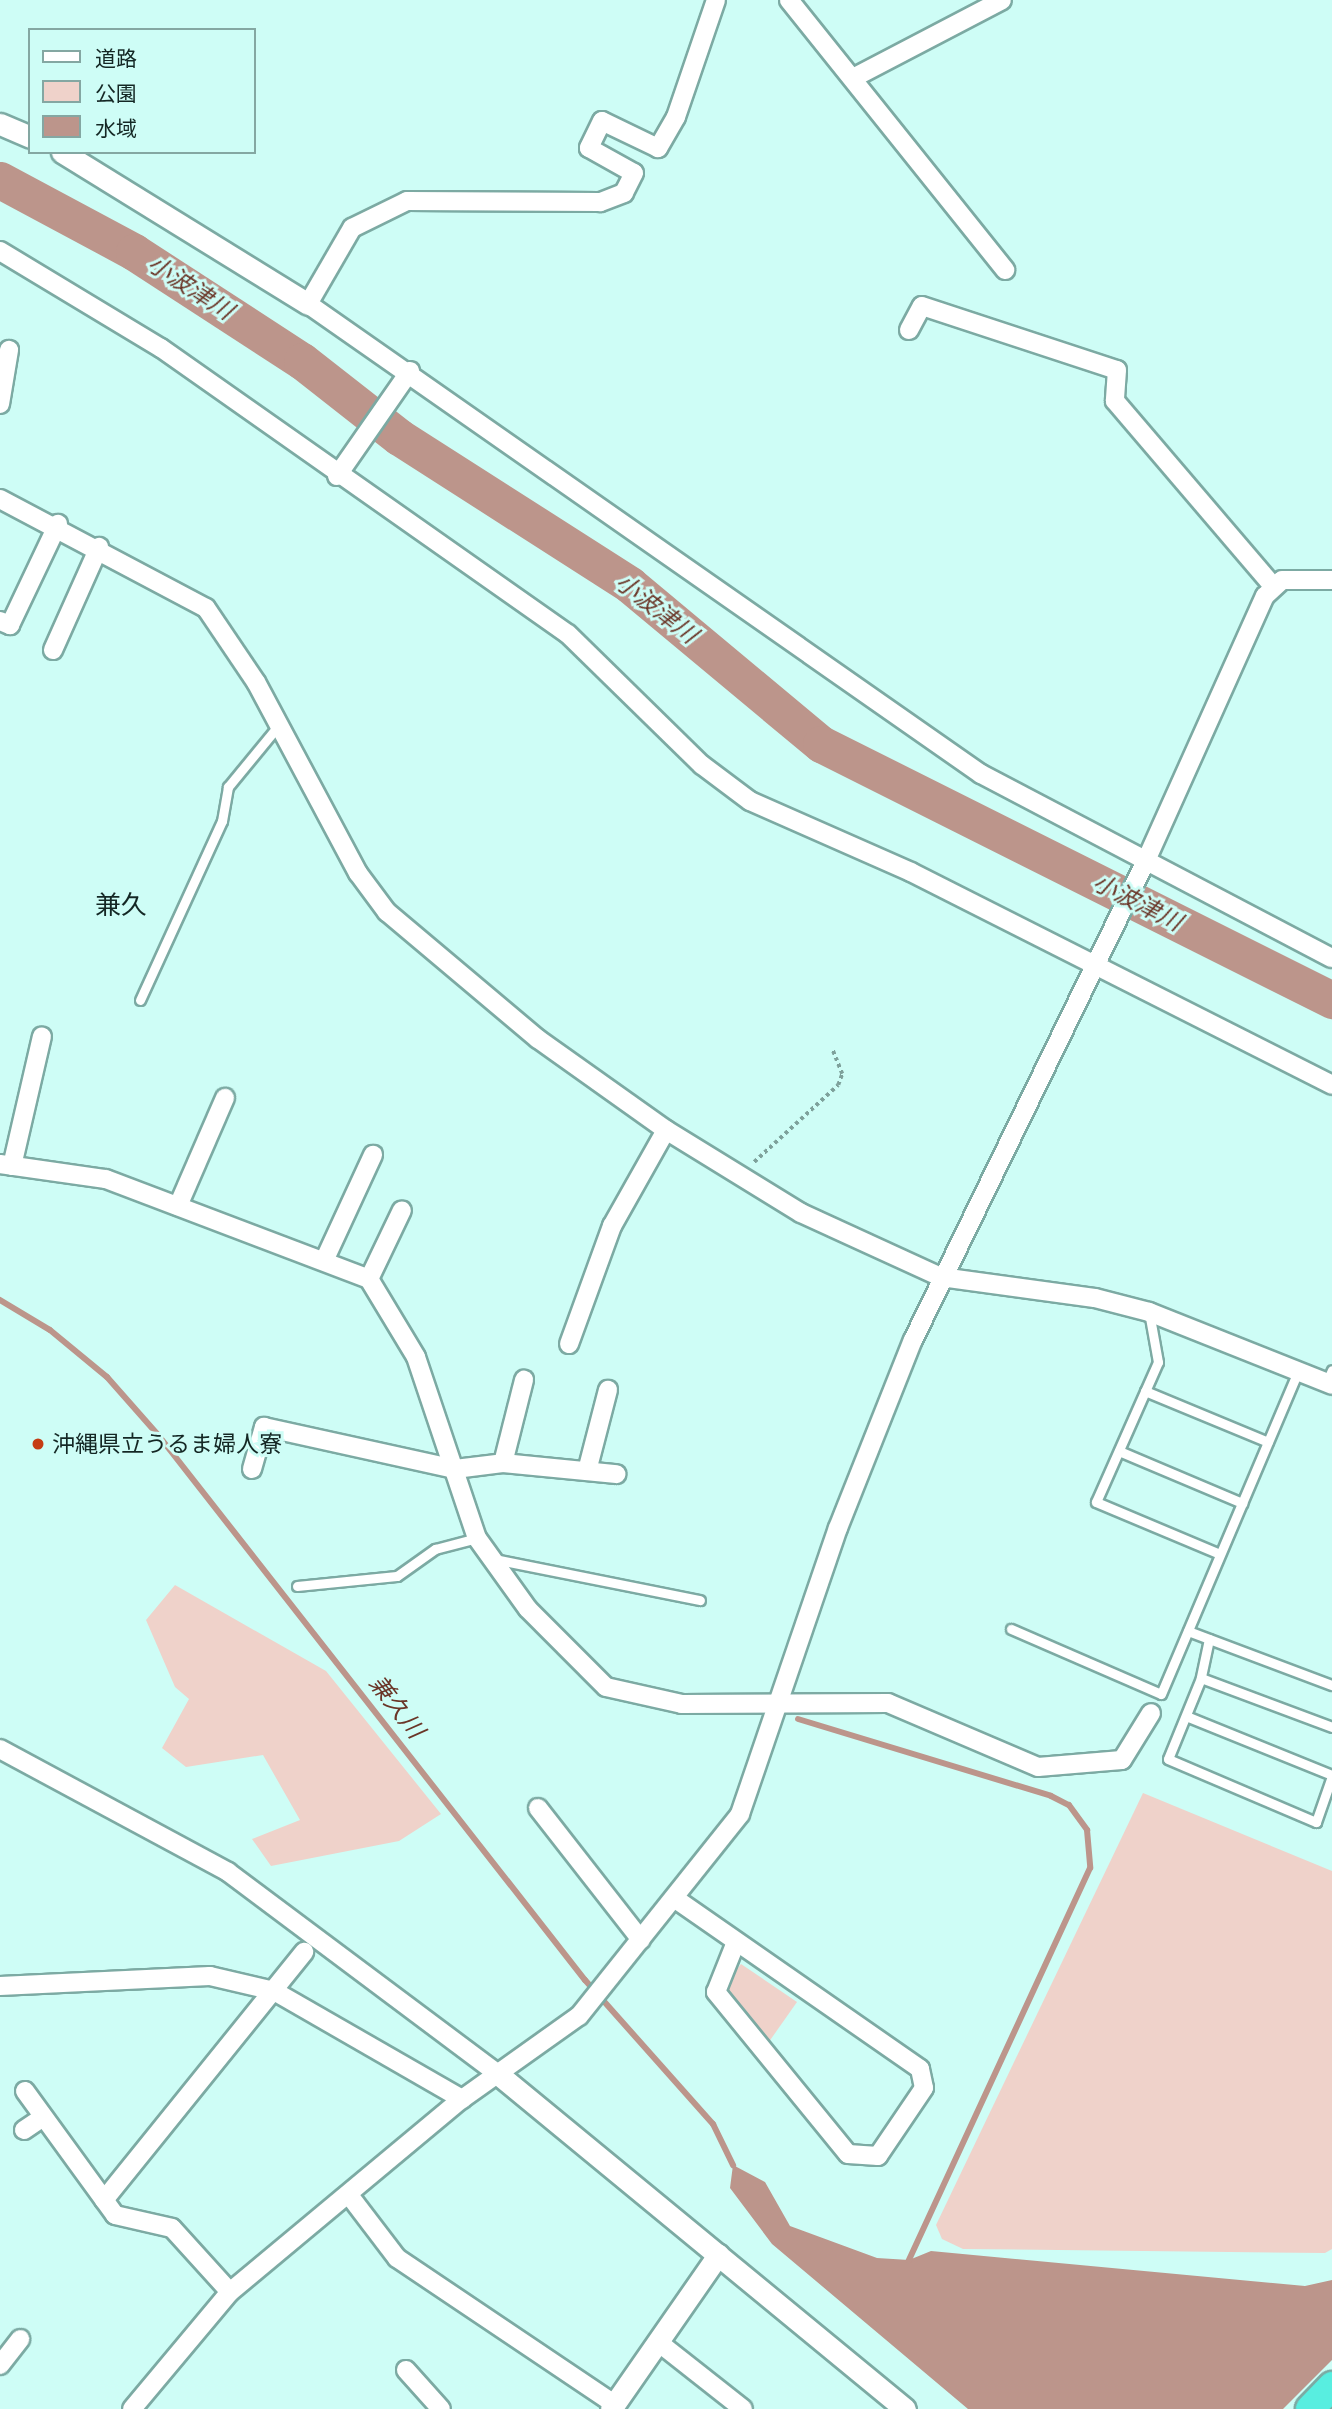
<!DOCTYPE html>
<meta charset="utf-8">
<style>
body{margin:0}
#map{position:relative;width:1332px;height:2409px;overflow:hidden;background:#cefdf6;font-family:Bitter,"Noto Sans JP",serif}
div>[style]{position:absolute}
.green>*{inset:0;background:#efd2ca}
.water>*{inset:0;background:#bc958b}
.pier>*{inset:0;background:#cefdf6}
.stream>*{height:6px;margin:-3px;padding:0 3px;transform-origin:3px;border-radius:3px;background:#bc958b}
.river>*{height:37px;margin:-18.5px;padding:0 18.5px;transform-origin:18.5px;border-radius:18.5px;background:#bc958b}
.path>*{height:3.5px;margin-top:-1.75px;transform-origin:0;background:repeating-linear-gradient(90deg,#7ea19b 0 3.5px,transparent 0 7px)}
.roads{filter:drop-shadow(2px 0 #7caaa3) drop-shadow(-2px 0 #7caaa3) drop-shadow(0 2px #7caaa3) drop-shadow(0 -2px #7caaa3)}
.service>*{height:9px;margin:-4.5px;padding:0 4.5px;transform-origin:4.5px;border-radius:4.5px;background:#fff}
.minor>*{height:18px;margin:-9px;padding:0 9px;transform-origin:9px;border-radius:9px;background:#fff}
.tertiary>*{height:21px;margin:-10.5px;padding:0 10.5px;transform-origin:10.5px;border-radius:10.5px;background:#fff}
.trunk>*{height:28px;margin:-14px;padding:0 14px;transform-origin:14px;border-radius:14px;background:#58eee0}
.dots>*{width:19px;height:19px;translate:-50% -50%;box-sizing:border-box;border:4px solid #cefdf6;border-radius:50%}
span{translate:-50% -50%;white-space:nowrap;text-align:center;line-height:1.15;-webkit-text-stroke:6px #cefdf6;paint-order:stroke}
.poi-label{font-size:23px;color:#142724}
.left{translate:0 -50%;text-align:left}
.water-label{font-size:24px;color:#6a3527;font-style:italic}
.quarter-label{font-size:26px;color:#142724}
.legend{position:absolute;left:28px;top:28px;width:228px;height:126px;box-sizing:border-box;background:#cefdf6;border:2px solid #84a7a2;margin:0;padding:9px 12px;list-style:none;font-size:21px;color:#142724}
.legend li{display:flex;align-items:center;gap:14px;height:35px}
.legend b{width:35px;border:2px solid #84a7a2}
</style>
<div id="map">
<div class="green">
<div style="clip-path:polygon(175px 1585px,326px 1671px,441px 1814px,399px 1841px,271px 1866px,252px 1839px,300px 1820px,263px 1755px,186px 1767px,162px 1748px,189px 1699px,175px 1687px,146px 1620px)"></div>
<div style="clip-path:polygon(1143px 1793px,1332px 1871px,1332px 2249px,1325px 2253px,963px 2249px,942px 2239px,936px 2225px)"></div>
<div style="clip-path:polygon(741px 1964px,797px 2002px,766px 2046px,723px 1986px)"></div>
</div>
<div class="water">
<div style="clip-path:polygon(733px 2165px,765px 2182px,790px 2226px,877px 2258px,909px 2260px,931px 2251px,1305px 2286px,1332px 2280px,1332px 2409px,968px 2409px,772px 2244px,730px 2188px)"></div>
</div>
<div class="pier">
<div style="clip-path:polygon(1332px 2360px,1332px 2409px,1283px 2409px)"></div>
</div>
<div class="stream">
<div style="left:0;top:1300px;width:58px;rotate:31deg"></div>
<div style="left:50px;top:1330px;width:74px;rotate:39.5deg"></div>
<div style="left:107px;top:1377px;width:79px;rotate:48.6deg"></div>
<div style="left:159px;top:1436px;width:691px;rotate:51.94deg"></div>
<div style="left:585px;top:1980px;width:193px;rotate:48.4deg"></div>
<div style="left:713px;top:2124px;width:46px;rotate:64deg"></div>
<div style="left:798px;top:1719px;width:264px;rotate:16.9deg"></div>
<div style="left:1051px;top:1796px;width:20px;rotate:27deg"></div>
<div style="left:1069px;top:1805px;width:31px;rotate:54deg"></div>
<div style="left:1087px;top:1830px;width:38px;rotate:85deg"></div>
<div style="left:1090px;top:1868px;width:432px;rotate:114.8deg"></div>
</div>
<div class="river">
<div style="left:0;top:180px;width:152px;rotate:28.2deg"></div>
<div style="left:134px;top:252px;width:200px;rotate:33deg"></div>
<div style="left:302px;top:361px;width:123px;rotate:38.1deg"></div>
<div style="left:399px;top:437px;width:274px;rotate:32.6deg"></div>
<div style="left:630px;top:585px;width:249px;rotate:39.8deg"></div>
<div style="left:821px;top:744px;width:572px;rotate:26.61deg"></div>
</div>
<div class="path">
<div style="left:754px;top:1162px;width:114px;rotate:-42.5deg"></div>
<div style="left:838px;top:1085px;width:12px;rotate:-70deg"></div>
<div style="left:842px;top:1074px;width:27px;rotate:-112deg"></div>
</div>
<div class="roads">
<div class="service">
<div style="left:140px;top:1000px;width:197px;rotate:-65.4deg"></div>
<div style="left:222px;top:821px;width:35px;rotate:-80deg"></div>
<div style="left:228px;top:787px;width:80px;rotate:-50.6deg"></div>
<div style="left:1149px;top:1312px;width:51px;rotate:79.8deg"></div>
<div style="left:1158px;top:1362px;width:153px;rotate:113.9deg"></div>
<div style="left:1096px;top:1502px;width:134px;rotate:22.8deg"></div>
<div style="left:1326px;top:1384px;width:15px;rotate:-67deg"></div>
<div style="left:1145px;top:1391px;width:133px;rotate:22.5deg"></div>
<div style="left:1119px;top:1451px;width:134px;rotate:22.9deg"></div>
<div style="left:494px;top:1559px;width:210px;rotate:11.3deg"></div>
<div style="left:297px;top:1586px;width:100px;rotate:-5.7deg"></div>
<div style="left:397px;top:1576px;width:47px;rotate:-35.4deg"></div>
<div style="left:435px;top:1549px;width:43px;rotate:-14.7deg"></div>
<div style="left:1011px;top:1629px;width:163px;rotate:23.4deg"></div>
<div style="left:1161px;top:1694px;width:345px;rotate:-67deg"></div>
<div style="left:1188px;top:1631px;width:154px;rotate:20.6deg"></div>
<div style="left:1209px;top:1639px;width:40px;rotate:102deg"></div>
<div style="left:1201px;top:1678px;width:87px;rotate:112.2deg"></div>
<div style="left:1168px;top:1759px;width:161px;rotate:23.1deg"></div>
<div style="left:1316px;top:1822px;width:49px;rotate:-70.8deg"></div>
<div style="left:1201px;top:1678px;width:140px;rotate:20.5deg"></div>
<div style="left:1186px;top:1716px;width:157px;rotate:22deg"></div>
</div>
<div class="minor">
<div style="left:716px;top:0;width:124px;rotate:108.9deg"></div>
<div style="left:676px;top:117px;width:36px;rotate:120deg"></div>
<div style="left:658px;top:148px;width:62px;rotate:-154.3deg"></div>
<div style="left:602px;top:121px;width:30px;rotate:116deg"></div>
<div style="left:589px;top:148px;width:51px;rotate:29.1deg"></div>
<div style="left:634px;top:173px;width:22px;rotate:117deg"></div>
<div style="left:624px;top:193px;width:26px;rotate:159deg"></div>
<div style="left:600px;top:202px;width:193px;rotate:-179.7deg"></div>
<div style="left:407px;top:201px;width:61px;rotate:153.9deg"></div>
<div style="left:352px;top:228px;width:88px;rotate:120.1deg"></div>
<div style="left:308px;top:304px;width:821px;rotate:34.93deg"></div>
<div style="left:981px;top:774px;width:396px;rotate:27.7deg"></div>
<div style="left:789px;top:0;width:346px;rotate:51.3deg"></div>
<div style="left:853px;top:78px;width:168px;rotate:-27.6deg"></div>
<div style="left:0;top:251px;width:188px;rotate:31.1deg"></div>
<div style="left:161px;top:348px;width:497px;rotate:35.1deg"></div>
<div style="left:568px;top:634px;width:187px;rotate:44.4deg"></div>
<div style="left:702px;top:765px;width:60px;rotate:36.9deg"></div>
<div style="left:750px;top:801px;width:176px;rotate:23.8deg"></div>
<div style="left:911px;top:872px;width:472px;rotate:26.8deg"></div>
<div style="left:909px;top:330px;width:27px;rotate:-62deg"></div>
<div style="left:922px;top:306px;width:205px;rotate:18.2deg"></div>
<div style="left:1117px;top:370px;width:31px;rotate:94deg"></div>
<div style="left:1115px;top:401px;width:242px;rotate:49.5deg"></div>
<div style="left:0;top:404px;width:55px;rotate:-80.5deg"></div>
<div style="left:337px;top:476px;width:128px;rotate:-55.2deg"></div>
<div style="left:0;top:499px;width:233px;rotate:27.9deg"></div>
<div style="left:206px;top:608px;width:89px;rotate:56deg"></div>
<div style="left:256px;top:682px;width:217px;rotate:61.9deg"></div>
<div style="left:358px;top:873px;width:49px;rotate:53.4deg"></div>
<div style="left:387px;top:912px;width:197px;rotate:40.1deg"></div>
<div style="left:538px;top:1039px;width:157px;rotate:35.4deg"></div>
<div style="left:666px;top:1130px;width:158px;rotate:31.6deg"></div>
<div style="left:801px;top:1213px;width:154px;rotate:24.6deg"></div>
<div style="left:941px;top:1277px;width:155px;rotate:7.8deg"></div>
<div style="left:1095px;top:1298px;width:56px;rotate:14.5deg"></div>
<div style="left:1149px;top:1312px;width:197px;rotate:21.7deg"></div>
<div style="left:0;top:621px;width:11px;rotate:22deg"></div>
<div style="left:10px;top:625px;width:112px;rotate:-64.6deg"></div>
<div style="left:53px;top:650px;width:113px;rotate:-65.9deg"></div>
<div style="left:0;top:1164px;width:107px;rotate:8.1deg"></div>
<div style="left:106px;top:1179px;width:281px;rotate:20.8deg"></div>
<div style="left:369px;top:1279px;width:91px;rotate:58.9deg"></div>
<div style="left:416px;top:1357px;width:191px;rotate:71.4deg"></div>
<div style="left:477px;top:1538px;width:87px;rotate:54.3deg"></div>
<div style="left:528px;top:1609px;width:110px;rotate:45deg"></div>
<div style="left:606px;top:1687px;width:78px;rotate:12.6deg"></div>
<div style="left:682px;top:1704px;width:206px;rotate:-0.3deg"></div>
<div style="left:888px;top:1703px;width:163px;rotate:23.1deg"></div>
<div style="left:1038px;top:1767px;width:84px;rotate:-4.8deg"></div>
<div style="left:1122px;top:1760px;width:55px;rotate:-58.3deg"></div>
<div style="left:12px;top:1166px;width:133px;rotate:-77deg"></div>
<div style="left:178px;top:1206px;width:118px;rotate:-66.5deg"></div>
<div style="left:324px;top:1261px;width:117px;rotate:-65.2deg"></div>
<div style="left:369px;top:1279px;width:76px;rotate:-64.4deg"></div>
<div style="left:569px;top:1344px;width:126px;rotate:-70deg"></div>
<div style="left:612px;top:1226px;width:110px;rotate:-60.6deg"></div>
<div style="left:503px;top:1463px;width:86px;rotate:-75.8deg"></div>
<div style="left:252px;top:1469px;width:44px;rotate:-74.1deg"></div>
<div style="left:264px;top:1427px;width:196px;rotate:12.4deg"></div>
<div style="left:455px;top:1469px;width:48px;rotate:-7.1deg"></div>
<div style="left:503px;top:1463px;width:114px;rotate:5.6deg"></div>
<div style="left:587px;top:1471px;width:84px;rotate:-75.5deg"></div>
<div style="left:0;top:1749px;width:259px;rotate:28.3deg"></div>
<div style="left:228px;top:1872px;width:337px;rotate:36.8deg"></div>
<div style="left:538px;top:1808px;width:167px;rotate:52deg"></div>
<div style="left:677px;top:1900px;width:296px;rotate:34.8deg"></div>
<div style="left:920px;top:2069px;width:19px;rotate:78deg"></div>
<div style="left:924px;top:2088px;width:82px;rotate:124.1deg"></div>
<div style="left:878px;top:2156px;width:30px;rotate:-176deg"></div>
<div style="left:848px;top:2154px;width:209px;rotate:-129.2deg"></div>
<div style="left:716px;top:1992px;width:54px;rotate:-68.2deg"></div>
<div style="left:0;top:1986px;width:210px;rotate:-2.7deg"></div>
<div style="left:210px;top:1976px;width:66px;rotate:13.2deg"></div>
<div style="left:274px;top:1991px;width:217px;rotate:29.9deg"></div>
<div style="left:25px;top:2091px;width:153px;rotate:54deg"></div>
<div style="left:115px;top:2215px;width:58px;rotate:12.8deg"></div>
<div style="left:172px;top:2228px;width:86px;rotate:47.8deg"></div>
<div style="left:24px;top:2130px;width:23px;rotate:-34deg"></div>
<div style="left:349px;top:2195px;width:79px;rotate:52.7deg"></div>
<div style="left:397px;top:2258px;width:262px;rotate:33.9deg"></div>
<div style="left:104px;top:2200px;width:319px;rotate:-51.1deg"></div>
<div style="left:658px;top:2342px;width:108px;rotate:38.2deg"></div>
<div style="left:0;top:2365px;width:33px;rotate:-52deg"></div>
<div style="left:406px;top:2370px;width:52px;rotate:48.1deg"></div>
<div style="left:132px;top:2409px;width:153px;rotate:-50.1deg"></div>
<div style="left:230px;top:2292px;width:302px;rotate:-39.8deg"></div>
<div style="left:462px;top:2099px;width:143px;rotate:-35.4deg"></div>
<div style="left:579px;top:2016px;width:258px;rotate:-51.4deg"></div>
<div style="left:740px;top:1814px;width:302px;rotate:-71.1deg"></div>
<div style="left:838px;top:1528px;width:202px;rotate:-68.3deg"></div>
<div style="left:913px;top:1340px;width:528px;rotate:-64.07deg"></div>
<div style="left:1144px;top:865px;width:295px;rotate:-65.8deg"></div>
<div style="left:1265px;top:596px;width:23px;rotate:-43deg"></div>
<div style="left:1282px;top:580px;width:50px"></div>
</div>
<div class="tertiary">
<div style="left:0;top:124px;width:33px;rotate:23deg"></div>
<div style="left:62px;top:152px;width:289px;rotate:31.7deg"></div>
<div style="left:498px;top:2074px;width:527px;rotate:39.46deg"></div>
<div style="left:611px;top:2409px;width:188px;rotate:-55.2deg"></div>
</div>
<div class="trunk">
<div style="left:1310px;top:2409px;width:32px;rotate:-46deg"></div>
</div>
</div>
<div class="dots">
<div style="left:38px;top:1444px;background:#c53c13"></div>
</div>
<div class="poi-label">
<span class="left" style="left:52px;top:1444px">沖縄県立うるま婦人寮</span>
</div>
<div class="water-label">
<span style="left:190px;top:288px;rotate:33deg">小波津川</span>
<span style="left:656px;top:609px;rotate:38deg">小波津川</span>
<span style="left:1137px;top:903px;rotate:27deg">小波津川</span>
<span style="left:396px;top:1707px;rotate:52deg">兼久川</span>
</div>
<div class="quarter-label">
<span style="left:121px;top:906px">兼久</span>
</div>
<ul class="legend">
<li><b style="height:9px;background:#fff"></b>道路</li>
<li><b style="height:19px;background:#efd2ca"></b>公園</li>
<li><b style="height:19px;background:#bc958b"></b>水域</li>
</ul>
</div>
